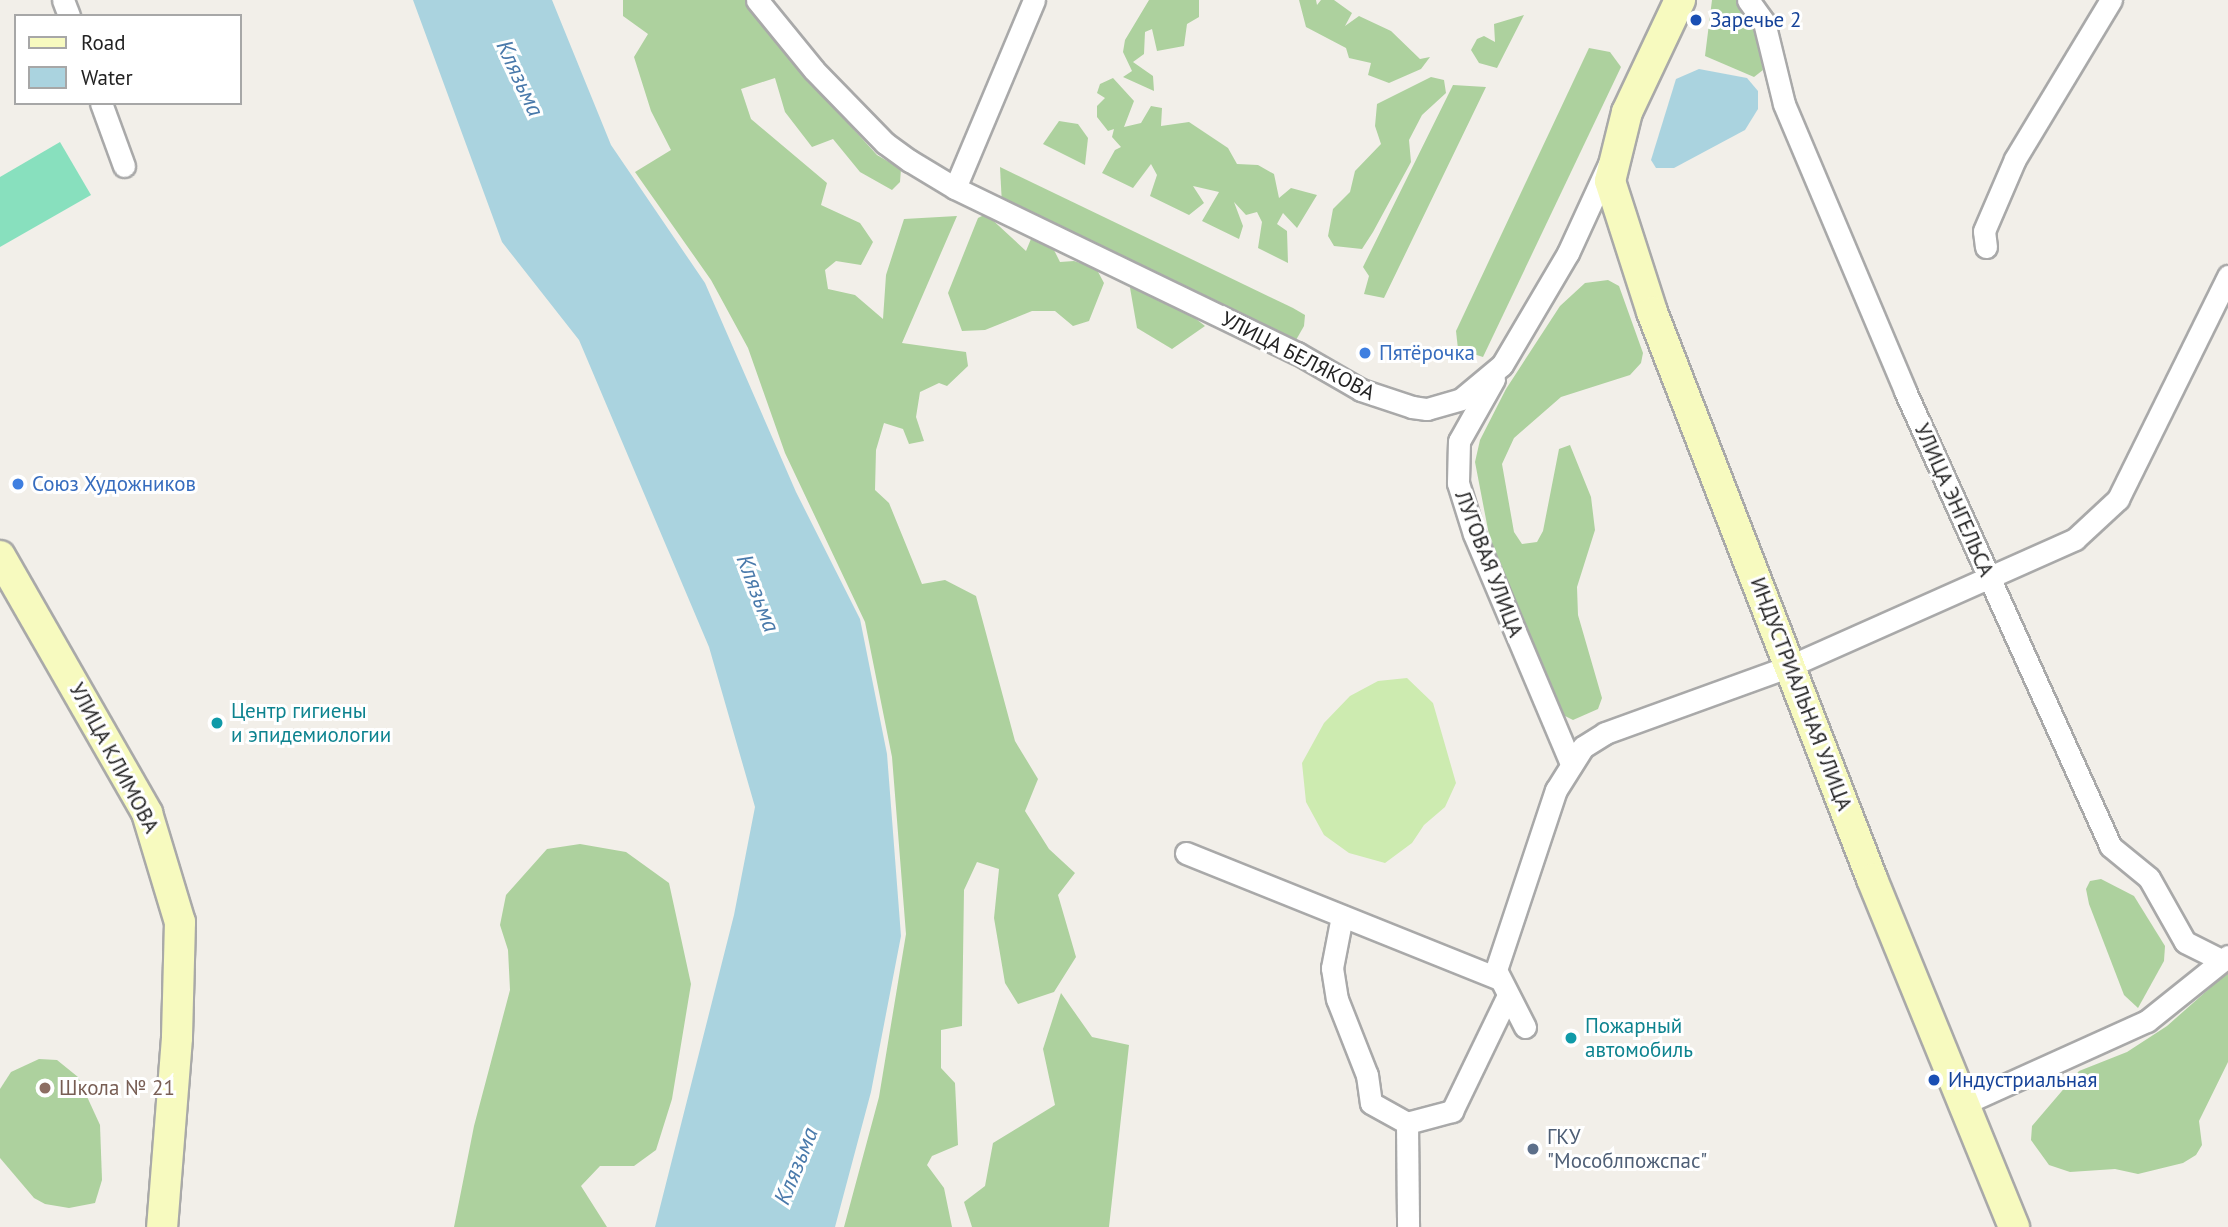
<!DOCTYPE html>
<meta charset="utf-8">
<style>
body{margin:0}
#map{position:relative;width:2228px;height:1227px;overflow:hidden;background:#f2efe9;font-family:"PT Sans",sans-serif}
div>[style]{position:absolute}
.grass>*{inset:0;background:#cdebb0}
.forest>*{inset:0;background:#add19e}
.pitch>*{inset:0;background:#88e0be}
.water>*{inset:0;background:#aad3df}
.roads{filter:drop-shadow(2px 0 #a9a9a9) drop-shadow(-2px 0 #a9a9a9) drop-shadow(0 2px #a9a9a9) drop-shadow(0 -2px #a9a9a9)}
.street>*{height:21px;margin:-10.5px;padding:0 10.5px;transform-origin:10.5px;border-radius:10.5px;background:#fff}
.secondary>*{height:30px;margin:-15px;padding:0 15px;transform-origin:15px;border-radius:15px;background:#f7fabf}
.dots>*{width:19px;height:19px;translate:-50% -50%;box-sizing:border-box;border:4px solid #fff;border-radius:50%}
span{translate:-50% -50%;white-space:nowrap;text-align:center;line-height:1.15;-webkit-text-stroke:6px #fff;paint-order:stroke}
.transit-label{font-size:21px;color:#164399}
.left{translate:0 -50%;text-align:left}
.shop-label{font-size:21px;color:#366cbe}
.street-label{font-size:21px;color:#222}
.culture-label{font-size:21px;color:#0d838f}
.education-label{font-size:21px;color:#785e54}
.service-label{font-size:21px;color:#4e5e75}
.water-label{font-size:23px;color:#4a7aab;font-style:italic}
.legend{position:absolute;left:14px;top:14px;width:228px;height:91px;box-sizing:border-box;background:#fff;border:2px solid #a7a7a7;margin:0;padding:9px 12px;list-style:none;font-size:21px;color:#222}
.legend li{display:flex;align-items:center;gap:14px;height:35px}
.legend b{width:35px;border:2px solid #a7a7a7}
</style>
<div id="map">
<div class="grass">
<div style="clip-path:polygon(1407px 678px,1433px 703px,1456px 783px,1445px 807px,1424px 825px,1412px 843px,1385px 863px,1349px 853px,1324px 835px,1306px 802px,1302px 763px,1324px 723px,1350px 696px,1378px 681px)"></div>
</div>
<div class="forest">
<div style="clip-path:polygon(623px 0,745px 0,794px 64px,877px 155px,901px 169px,900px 182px,892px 190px,860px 172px,833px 139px,812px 147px,785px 112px,775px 78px,741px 89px,751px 119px,827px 183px,821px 205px,860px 223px,873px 242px,861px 265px,836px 261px,825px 270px,828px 289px,855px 295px,883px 319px,886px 275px,904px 219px,957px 216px,902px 343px,966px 352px,968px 366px,947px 386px,939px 383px,920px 392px,916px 417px,924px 441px,909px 444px,903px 429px,884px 423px,876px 450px,875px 490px,889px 503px,922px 584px,945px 580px,976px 596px,1015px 741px,1038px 779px,1025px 811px,1049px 849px,1075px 873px,1058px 895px,1076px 957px,1054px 992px,1018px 1004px,1005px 983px,994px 918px,999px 869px,977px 862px,964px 890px,962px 1026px,941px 1030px,941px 1068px,955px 1083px,958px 1145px,932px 1156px,927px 1165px,944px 1188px,952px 1227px,844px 1227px,879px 1097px,906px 934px,892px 757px,865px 622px,785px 453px,748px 348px,711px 280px,635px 172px,671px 150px,651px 111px,634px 57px,648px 34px,623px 16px)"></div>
<div style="clip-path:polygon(1149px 0,1199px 0,1199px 17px,1187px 24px,1184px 46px,1157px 51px,1152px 29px,1145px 32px,1144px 54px,1133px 62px,1153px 76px,1154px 91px,1123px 77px,1132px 71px,1123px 52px,1125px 40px)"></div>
<div style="clip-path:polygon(1299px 0,1316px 0,1317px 5px,1321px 0,1334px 0,1352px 13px,1345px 26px,1359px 16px,1391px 31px,1420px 59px,1430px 57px,1421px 69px,1389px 83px,1368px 75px,1371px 63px,1349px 58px,1346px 48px,1306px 27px)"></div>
<div style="clip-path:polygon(1712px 0,1740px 0,1752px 18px,1763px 70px,1754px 77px,1705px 56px)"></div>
<div style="clip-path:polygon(1524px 15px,1497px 68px,1479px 63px,1471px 50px,1477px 39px,1484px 36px,1495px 42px,1494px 24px)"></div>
<div style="clip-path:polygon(1589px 48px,1610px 52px,1621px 67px,1483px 357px,1458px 349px,1456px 331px)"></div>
<div style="clip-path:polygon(1431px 77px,1444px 80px,1446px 93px,1422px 115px,1409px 140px,1411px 162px,1373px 232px,1362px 249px,1334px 246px,1328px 236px,1333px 209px,1350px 192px,1355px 171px,1381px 144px,1375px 126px,1377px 104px)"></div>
<div style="clip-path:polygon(1113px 78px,1134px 101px,1124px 127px,1141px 123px,1151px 106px,1162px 108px,1161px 126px,1189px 122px,1228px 148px,1237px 164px,1258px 165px,1274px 174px,1279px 198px,1291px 188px,1317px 195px,1297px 228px,1283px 213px,1277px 224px,1287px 231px,1288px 263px,1258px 248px,1262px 222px,1257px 212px,1246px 215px,1234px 202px,1243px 226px,1239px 239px,1202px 221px,1219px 192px,1193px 186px,1204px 203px,1189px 215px,1150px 196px,1157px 175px,1151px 164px,1133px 188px,1102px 173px,1115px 150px,1121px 147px,1112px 137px,1114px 129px,1108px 131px,1097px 117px,1097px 106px,1105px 98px,1097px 93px,1100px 84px)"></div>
<div style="clip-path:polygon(1453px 85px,1486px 87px,1384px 298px,1364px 294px,1369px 276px,1363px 267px)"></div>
<div style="clip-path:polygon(1059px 121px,1078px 124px,1088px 138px,1085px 165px,1043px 144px)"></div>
<div style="clip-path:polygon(1000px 167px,1293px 308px,1305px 315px,1304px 326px,1296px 340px,1287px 343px,1002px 205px)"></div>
<div style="clip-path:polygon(986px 214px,1026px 251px,1033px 234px,1051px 244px,1060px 262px,1074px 261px,1096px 268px,1104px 283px,1089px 321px,1073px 326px,1055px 311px,1032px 311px,985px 330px,962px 331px,948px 293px,978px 218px)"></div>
<div style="clip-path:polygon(1608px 280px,1619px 286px,1643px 353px,1641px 363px,1630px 375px,1561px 397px,1514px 438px,1502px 464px,1514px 532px,1522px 544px,1537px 542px,1543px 531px,1559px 449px,1570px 445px,1591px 497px,1595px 530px,1577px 587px,1578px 615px,1602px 698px,1598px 709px,1573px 720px,1557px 712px,1494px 561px,1475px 462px,1480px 440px,1506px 389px,1560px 306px,1585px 283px)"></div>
<div style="clip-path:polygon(1129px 282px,1152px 297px,1177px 304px,1205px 326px,1172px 349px,1137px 328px)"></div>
<div style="clip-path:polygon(580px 844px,626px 852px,669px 883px,691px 984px,672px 1099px,656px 1150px,634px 1166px,600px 1166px,581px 1186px,607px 1227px,454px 1227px,474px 1126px,510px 990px,508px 950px,500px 925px,506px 895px,547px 849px)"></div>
<div style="clip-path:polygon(2101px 879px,2134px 896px,2165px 946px,2164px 961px,2138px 1008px,2124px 995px,2089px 904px,2086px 889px,2090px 881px)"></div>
<div style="clip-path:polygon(2228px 972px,2228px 1062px,2199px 1121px,2202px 1145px,2196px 1155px,2183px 1163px,2138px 1174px,2115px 1169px,2070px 1172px,2049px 1165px,2031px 1140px,2032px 1126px,2079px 1071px,2127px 1052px,2167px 1026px)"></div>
<div style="clip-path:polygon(1061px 993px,1092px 1037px,1129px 1045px,1109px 1227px,972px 1227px,964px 1202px,985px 1186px,993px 1143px,1055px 1105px,1043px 1049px)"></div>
<div style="clip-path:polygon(39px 1059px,57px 1060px,78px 1077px,100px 1125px,102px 1180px,95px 1203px,69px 1208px,45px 1204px,34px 1198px,0 1158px,0 1089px,11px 1072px)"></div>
</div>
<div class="pitch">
<div style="clip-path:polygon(60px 142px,91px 195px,0 247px,0 177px)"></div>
</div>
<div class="water">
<div style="clip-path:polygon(413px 0,552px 0,611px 145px,705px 283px,796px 492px,860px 619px,887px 754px,901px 936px,871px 1092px,835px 1227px,655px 1227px,734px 915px,755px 807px,709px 647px,579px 340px,502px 242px)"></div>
<div style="clip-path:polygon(1699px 69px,1747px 78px,1758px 91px,1758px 109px,1745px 130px,1674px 168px,1656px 168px,1651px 160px,1676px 79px)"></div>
</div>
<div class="roads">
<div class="street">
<div style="left:63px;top:0;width:17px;rotate:69deg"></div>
<div style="left:757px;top:0;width:90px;rotate:50.8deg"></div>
<div style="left:814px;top:70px;width:102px;rotate:45.8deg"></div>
<div style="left:885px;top:143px;width:31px;rotate:36deg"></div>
<div style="left:910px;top:161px;width:52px;rotate:31deg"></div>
<div style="left:955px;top:188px;width:380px;rotate:25.8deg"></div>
<div style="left:1297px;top:353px;width:74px;rotate:30deg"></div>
<div style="left:1361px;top:390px;width:54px;rotate:18.4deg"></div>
<div style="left:1412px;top:407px;width:15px;rotate:8deg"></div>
<div style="left:1427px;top:409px;width:35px;rotate:-16deg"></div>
<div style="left:1461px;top:399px;width:53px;rotate:-39.7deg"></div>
<div style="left:1502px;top:365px;width:130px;rotate:-59.5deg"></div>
<div style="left:1568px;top:253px;width:98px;rotate:-65.3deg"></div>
<div style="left:1748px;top:0;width:27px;rotate:54deg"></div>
<div style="left:1764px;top:22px;width:84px;rotate:76.3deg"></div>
<div style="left:1784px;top:104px;width:311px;rotate:67.1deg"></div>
<div style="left:1905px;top:391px;width:499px;rotate:65.7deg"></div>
<div style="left:2110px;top:846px;width:50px;rotate:39.4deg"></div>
<div style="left:2149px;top:878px;width:73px;rotate:60.6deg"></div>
<div style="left:2185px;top:942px;width:40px;rotate:26.6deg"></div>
<div style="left:101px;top:103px;width:67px;rotate:69.9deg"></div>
<div style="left:955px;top:188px;width:204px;rotate:-67.2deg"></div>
<div style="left:1986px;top:247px;width:16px;rotate:-97deg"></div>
<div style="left:1984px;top:231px;width:78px;rotate:-66.7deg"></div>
<div style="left:2015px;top:159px;width:186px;rotate:-58.9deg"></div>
<div style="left:1494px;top:379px;width:71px;rotate:119.4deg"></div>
<div style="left:1459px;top:441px;width:42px;rotate:91.4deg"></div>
<div style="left:1458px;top:483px;width:53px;rotate:72.6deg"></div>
<div style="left:1474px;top:534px;width:250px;rotate:67.1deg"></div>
<div style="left:1186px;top:853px;width:338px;rotate:21.9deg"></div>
<div style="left:1342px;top:916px;width:53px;rotate:100.9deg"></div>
<div style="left:1332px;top:968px;width:31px;rotate:81deg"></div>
<div style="left:1337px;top:999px;width:82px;rotate:68.5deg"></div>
<div style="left:1367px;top:1075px;width:28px;rotate:82deg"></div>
<div style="left:1371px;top:1103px;width:41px;rotate:29.1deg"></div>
<div style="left:1525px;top:1027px;width:64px;rotate:-117deg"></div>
<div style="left:1496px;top:970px;width:190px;rotate:-71.6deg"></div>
<div style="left:1556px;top:790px;width:51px;rotate:-57.9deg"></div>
<div style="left:1583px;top:747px;width:26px;rotate:-32deg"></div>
<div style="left:1605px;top:733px;width:197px;rotate:-19.9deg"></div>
<div style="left:1790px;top:666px;width:312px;rotate:-24deg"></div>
<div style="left:2075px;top:539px;width:59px;rotate:-42.9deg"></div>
<div style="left:2118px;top:499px;width:249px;rotate:-63.7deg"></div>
<div style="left:1963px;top:1104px;width:202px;rotate:-24.3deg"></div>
<div style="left:2147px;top:1021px;width:104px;rotate:-38.7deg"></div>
<div style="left:1407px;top:1123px;width:47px;rotate:-14.9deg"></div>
<div style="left:1452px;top:1111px;width:127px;rotate:-64.2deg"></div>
<div style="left:1407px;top:1123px;width:104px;rotate:89.4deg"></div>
</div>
<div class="secondary">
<div style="left:1680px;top:0;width:124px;rotate:115.3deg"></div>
<div style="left:1627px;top:112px;width:71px;rotate:103.8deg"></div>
<div style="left:1610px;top:181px;width:138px;rotate:72.2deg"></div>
<div style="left:1652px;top:312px;width:608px;rotate:68.79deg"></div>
<div style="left:1872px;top:879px;width:376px;rotate:67.8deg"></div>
<div style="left:0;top:556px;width:296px;rotate:60.2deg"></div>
<div style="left:147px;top:813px;width:114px;rotate:73.2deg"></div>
<div style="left:180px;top:922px;width:116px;rotate:91.5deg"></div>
<div style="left:177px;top:1038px;width:190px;rotate:94.5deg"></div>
</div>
</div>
<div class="dots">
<div style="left:1696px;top:20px;background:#1a4fb4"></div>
<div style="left:1365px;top:353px;background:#3f7fe0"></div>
<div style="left:18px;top:484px;background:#3f7fe0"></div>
<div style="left:217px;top:723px;background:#0f9aa8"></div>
<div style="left:1571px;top:1038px;background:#0f9aa8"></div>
<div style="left:1934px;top:1080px;background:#1a4fb4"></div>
<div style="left:45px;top:1088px;background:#8d6e63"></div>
<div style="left:1533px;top:1149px;background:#5c6f8a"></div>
</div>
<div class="transit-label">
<span class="left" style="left:1710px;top:20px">Заречье 2</span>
<span class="left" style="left:1948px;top:1080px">Индустриальная</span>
</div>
<div class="shop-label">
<span class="left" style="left:1379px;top:353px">Пятёрочка</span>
<span class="left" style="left:32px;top:484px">Союз Художников</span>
</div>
<div class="street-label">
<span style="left:1298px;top:356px;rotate:27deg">УЛИЦА БЕЛЯКОВА</span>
<span style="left:1954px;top:500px;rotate:66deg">УЛИЦА ЭНГЕЛЬСА</span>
<span style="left:1489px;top:564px;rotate:69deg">ЛУГОВАЯ УЛИЦА</span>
<span style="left:1801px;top:694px;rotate:69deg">ИНДУСТРИАЛЬНАЯ УЛИЦА</span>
<span style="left:114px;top:758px;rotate:62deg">УЛИЦА КЛИМОВА</span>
</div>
<div class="culture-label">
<span class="left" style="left:231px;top:723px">Центр гигиены<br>и эпидемиологии</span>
<span class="left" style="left:1585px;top:1038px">Пожарный<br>автомобиль</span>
</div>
<div class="education-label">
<span class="left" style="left:59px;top:1088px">Школа № 21</span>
</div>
<div class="service-label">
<span class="left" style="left:1547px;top:1149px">ГКУ<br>"Мособлпожспас"</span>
</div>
<div class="water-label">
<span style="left:520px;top:78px;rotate:65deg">Клязьма</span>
<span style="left:758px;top:593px;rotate:69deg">Клязьма</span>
<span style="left:796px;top:1166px;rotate:-68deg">Клязьма</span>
</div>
<ul class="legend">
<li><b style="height:9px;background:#f7fabf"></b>Road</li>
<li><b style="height:19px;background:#aad3df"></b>Water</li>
</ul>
</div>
